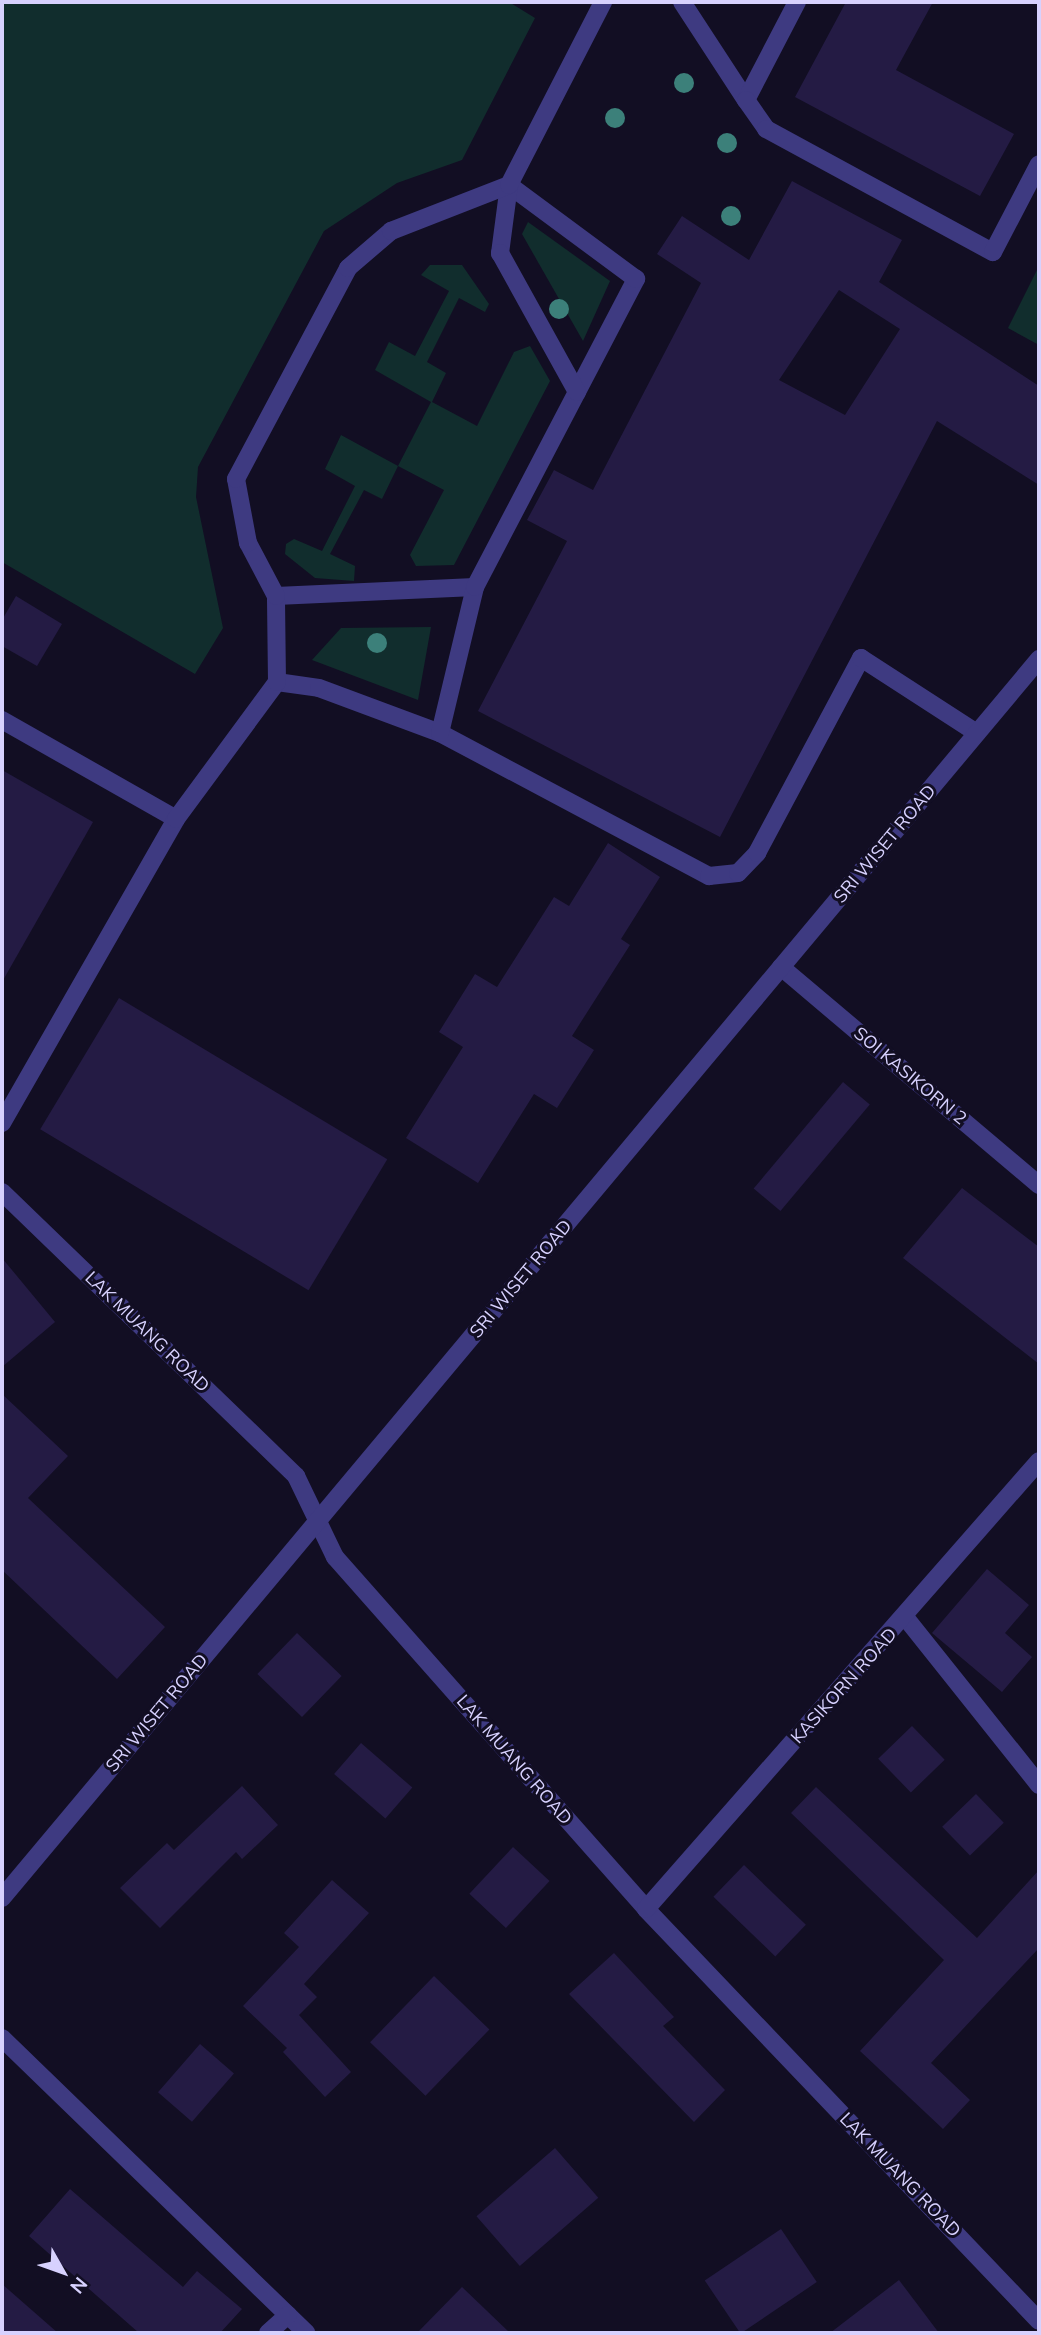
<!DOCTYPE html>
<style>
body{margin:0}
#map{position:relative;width:1041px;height:2335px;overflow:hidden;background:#120e23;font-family:Mulish,sans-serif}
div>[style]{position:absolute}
.green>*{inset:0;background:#112d2d}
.building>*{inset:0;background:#241b44;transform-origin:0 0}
.minor>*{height:18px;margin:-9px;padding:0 9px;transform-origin:9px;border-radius:9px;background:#3e3a81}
.trees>*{width:20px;height:20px;margin:-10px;border-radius:50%;background:#3c807a}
span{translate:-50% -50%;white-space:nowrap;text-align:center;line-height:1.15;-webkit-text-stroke:6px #120e23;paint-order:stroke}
.street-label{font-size:18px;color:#d7d1fe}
.frame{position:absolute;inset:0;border:4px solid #d7d1fe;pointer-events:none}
.north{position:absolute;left:28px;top:2237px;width:70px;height:70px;-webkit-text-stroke:5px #120e23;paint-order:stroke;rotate:130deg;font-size:19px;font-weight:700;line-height:28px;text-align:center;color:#d7d1fe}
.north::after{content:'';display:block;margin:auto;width:24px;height:32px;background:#d7d1fe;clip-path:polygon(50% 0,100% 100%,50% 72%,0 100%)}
</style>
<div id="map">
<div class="green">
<div style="clip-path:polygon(2px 2px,509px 2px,535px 18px,462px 160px,397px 183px,324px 231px,198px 467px,196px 497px,223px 628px,195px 674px,2px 562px)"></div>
<div style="clip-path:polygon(528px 222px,610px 281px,583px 341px,522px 234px)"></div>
<div style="clip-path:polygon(430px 265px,462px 265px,489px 304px,485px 312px,459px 298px,427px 362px,446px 373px,432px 402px,477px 426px,514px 352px,530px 346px,550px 381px,454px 565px,416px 566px,410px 555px,444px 490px,398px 466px,382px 499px,364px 490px,330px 554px,355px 566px,354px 581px,315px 578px,285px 554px,286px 544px,294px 539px,322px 551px,355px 486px,325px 469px,341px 435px,398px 466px,431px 402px,375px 370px,389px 342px,415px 356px,449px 291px,421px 275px)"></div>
<div style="clip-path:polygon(1039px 266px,1039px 345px,1008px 328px)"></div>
<div style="clip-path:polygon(431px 627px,418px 700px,312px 660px,341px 628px)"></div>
</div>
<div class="building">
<div style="clip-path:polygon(846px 2px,933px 2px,896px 70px,1014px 134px,980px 196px,795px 97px)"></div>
<div style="clip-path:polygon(evenodd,792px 181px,902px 240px,879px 282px,1039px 386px,1039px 485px,937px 421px,720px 837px,478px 711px,567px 541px,527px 520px,554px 470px,593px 490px,701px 283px,657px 254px,682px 216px,749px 260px,792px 181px,839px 290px,900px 329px,845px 415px,779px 380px,839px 290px)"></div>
<div style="clip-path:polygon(16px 596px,62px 624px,37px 666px,2px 646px,2px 620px)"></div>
<div style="clip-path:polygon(2px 770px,93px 822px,2px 982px)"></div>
<div style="clip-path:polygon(608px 843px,660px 877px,621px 939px,630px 945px,572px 1036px,594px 1050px,557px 1108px,534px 1094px,478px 1183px,406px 1138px,463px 1047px,439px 1032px,475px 974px,497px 987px,554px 897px,569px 906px)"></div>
<div style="left:119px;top:998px;width:313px;height:153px;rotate:31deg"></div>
<div style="left:843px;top:1082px;width:35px;height:139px;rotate:40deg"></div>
<div style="clip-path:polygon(962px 1188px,1039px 1247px,1039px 1364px,903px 1258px)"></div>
<div style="clip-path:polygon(2px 1258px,55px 1322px,2px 1367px)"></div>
<div style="clip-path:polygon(2px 1394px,68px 1456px,28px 1498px,165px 1627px,117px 1679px,2px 1570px)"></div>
<div style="clip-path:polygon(987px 1569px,1029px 1605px,1005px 1633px,1032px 1657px,1002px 1692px,932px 1633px)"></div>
<div style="left:297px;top:1633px;width:62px;height:57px;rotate:44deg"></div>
<div style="left:912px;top:1726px;width:47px;height:47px;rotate:46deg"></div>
<div style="left:361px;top:1743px;width:68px;height:41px;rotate:41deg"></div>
<div style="clip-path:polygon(242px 1786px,278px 1825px,242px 1859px,236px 1852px,160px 1928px,120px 1888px,167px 1843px,174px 1850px)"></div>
<div style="clip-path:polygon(816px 1787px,977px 1938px,1039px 1870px,1039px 1948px,931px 2063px,970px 2100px,943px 2129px,860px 2051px,944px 1960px,791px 1813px)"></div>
<div style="left:976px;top:1794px;width:40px;height:47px;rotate:46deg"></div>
<div style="left:513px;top:1847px;width:50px;height:64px;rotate:43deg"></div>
<div style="left:744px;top:1865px;width:86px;height:44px;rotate:44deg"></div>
<div style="clip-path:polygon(332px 1880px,369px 1913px,304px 1984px,317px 1997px,299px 2015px,351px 2072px,325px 2097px,283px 2052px,287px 2048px,243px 2006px,299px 1947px,284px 1933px)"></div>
<div style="clip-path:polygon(614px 1953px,674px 2017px,663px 2026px,725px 2090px,694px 2122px,569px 1994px)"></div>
<div style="left:434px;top:1976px;width:77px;height:92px;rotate:44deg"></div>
<div style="left:200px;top:2044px;width:45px;height:64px;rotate:41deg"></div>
<div style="left:555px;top:2148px;width:66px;height:104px;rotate:49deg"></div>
<div style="clip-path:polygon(70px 2189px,183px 2287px,197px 2271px,242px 2309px,220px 2333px,139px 2333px,29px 2236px)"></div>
<div style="left:781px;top:2229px;width:64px;height:92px;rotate:56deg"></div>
<div style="clip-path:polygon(899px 2280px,939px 2333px,830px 2333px)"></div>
<div style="clip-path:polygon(2px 2284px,58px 2333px,2px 2333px)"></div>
<div style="clip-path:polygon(462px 2287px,510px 2333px,417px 2333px)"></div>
</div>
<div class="minor">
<div style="left:682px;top:2px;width:117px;rotate:56.9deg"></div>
<div style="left:746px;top:100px;width:110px;rotate:-62.5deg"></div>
<div style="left:746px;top:100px;width:35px;rotate:55deg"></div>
<div style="left:766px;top:129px;width:258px;rotate:28.5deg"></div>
<div style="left:993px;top:252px;width:99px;rotate:-62.4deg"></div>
<div style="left:276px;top:596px;width:199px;rotate:-2.6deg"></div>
<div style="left:277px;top:682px;width:42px;rotate:8.1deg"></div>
<div style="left:319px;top:688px;width:129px;rotate:20.4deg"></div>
<div style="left:440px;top:733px;width:305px;rotate:28deg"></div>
<div style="left:709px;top:876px;width:29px;rotate:-6deg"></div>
<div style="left:738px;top:873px;width:28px;rotate:-46deg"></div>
<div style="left:757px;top:853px;width:221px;rotate:-61.9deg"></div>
<div style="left:861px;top:658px;width:138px;rotate:32.9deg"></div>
<div style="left:2px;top:720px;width:200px;rotate:29.6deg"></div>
<div style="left:440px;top:733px;width:150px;rotate:-76.5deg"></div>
<div style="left:475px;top:587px;width:348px;rotate:-62.4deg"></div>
<div style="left:636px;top:279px;width:158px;rotate:-143.5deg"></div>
<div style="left:509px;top:185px;width:69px;rotate:97.5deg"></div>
<div style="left:500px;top:253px;width:159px;rotate:61deg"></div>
<div style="left:781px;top:967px;width:338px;rotate:40.2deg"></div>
<div style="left:2px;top:1123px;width:350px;rotate:-60.2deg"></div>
<div style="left:176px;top:819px;width:170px;rotate:-53.6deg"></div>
<div style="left:277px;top:682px;width:86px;rotate:-90.7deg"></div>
<div style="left:276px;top:596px;width:60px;rotate:-117.8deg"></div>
<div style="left:248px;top:543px;width:65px;rotate:-100.6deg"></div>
<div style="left:236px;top:479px;width:239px;rotate:-62deg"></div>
<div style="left:348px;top:268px;width:57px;rotate:-40.7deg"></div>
<div style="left:391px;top:231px;width:127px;rotate:-21.3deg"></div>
<div style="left:509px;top:185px;width:206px;rotate:-62.8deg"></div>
<div style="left:2px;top:1192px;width:409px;rotate:44deg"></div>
<div style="left:296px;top:1476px;width:90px;rotate:64.3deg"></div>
<div style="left:335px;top:1557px;width:470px;rotate:48.5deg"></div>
<div style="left:646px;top:1909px;width:569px;rotate:46.35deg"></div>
<div style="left:905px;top:1617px;width:215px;rotate:51.4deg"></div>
<div style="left:2px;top:1898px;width:1616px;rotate:-50.07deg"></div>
<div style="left:646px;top:1909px;width:596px;rotate:-48.74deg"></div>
<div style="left:2px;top:2038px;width:424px;rotate:44.1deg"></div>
<div style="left:268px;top:2333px;width:27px;rotate:-42deg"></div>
</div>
<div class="trees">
<div style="left:684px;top:83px"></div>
<div style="left:615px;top:118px"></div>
<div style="left:727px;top:143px"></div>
<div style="left:731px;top:216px"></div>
<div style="left:559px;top:309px"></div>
<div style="left:377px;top:643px"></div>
</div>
<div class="street-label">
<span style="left:885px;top:844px;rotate:-50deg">SRI WISET ROAD</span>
<span style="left:910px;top:1076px;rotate:40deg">SOI KASIKORN 2</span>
<span style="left:521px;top:1279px;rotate:-50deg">SRI WISET ROAD</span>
<span style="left:147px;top:1332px;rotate:44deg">LAK MUANG ROAD</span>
<span style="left:844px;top:1686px;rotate:-48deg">KASIKORN ROAD</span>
<span style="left:157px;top:1713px;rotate:-50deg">SRI WISET ROAD</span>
<span style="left:514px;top:1760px;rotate:49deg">LAK MUANG ROAD</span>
<span style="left:900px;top:2175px;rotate:46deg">LAK MUANG ROAD</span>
</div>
<div class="frame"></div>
<div class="north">N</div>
</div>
